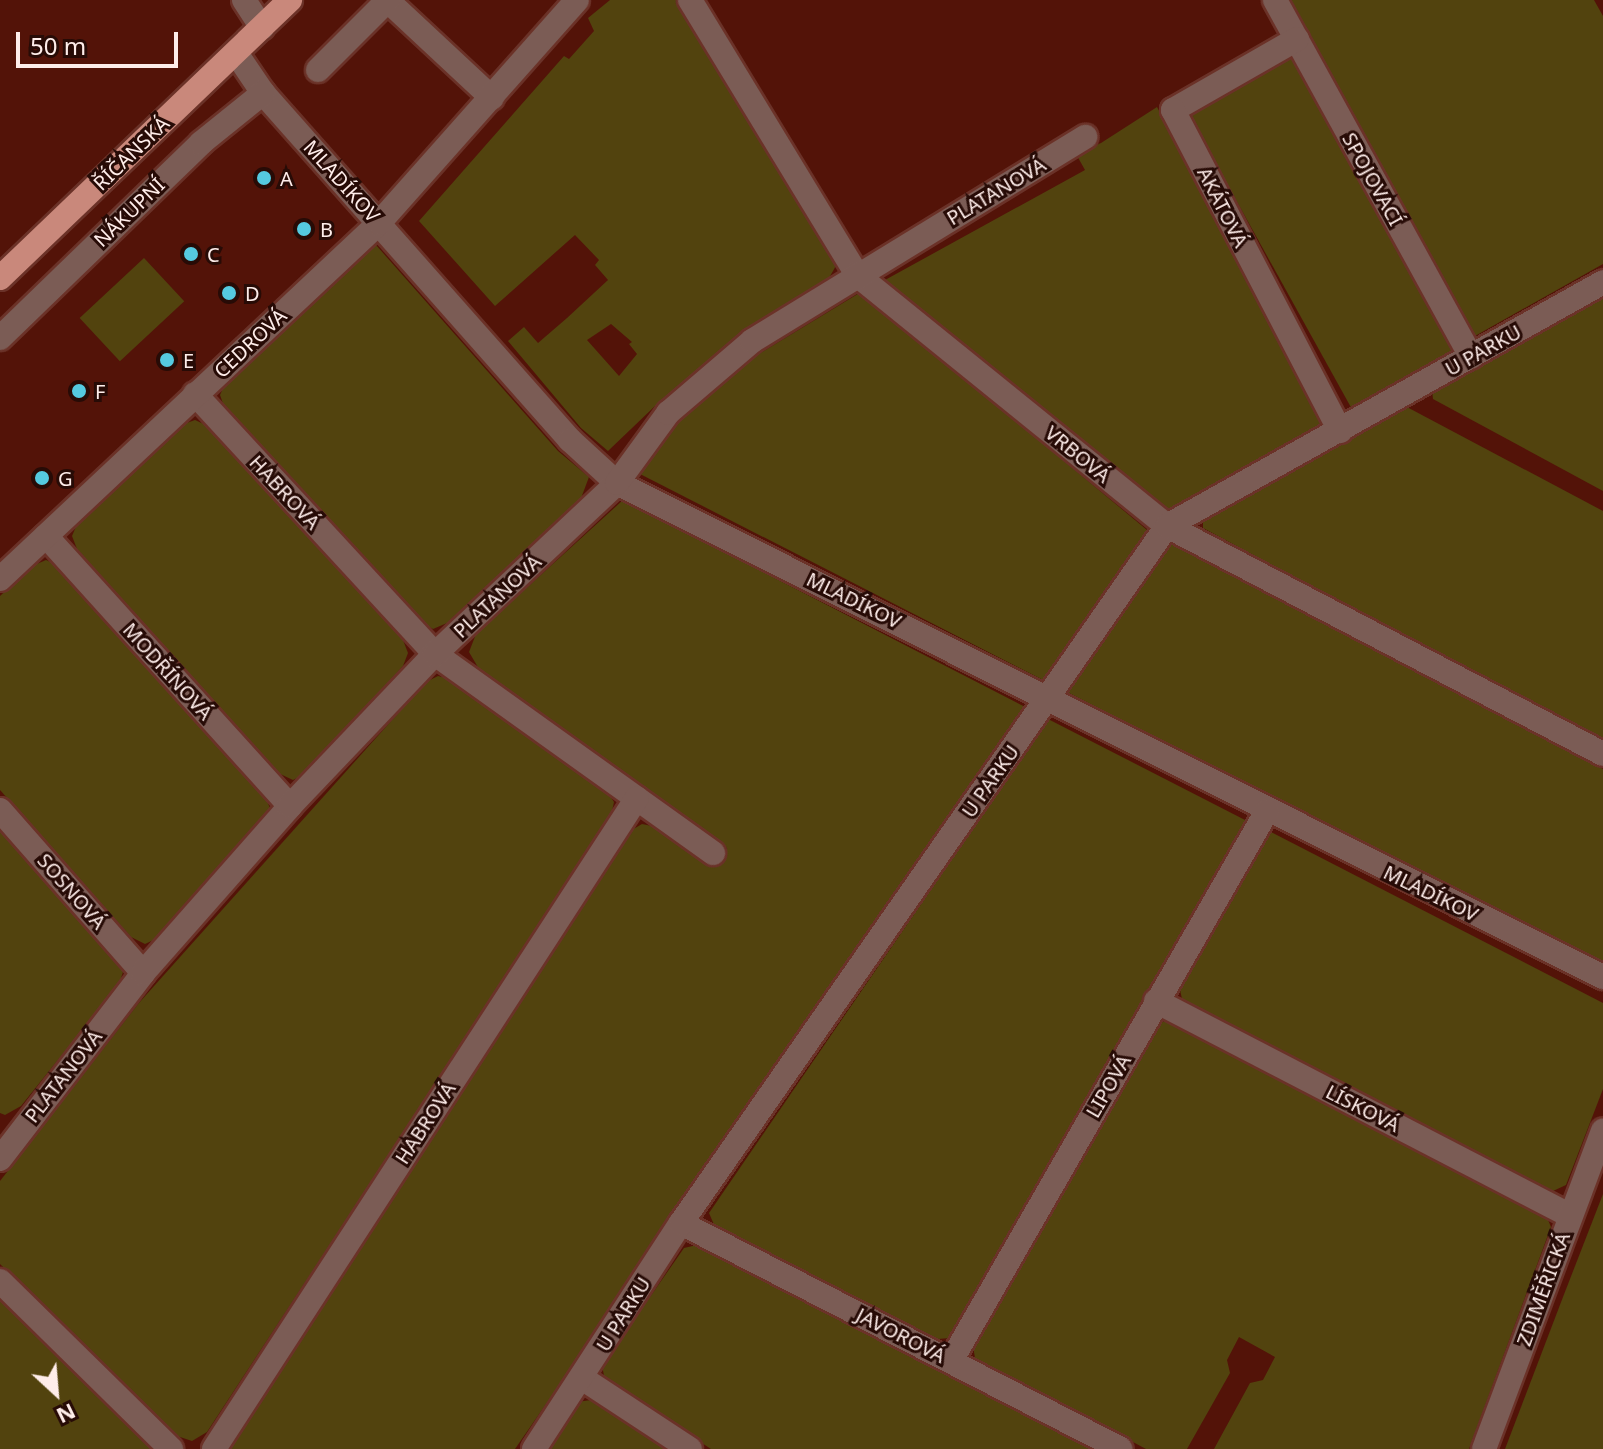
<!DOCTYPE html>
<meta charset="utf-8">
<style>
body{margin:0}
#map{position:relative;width:1603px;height:1449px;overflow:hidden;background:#531308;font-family:"Noto Sans",sans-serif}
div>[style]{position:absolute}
.green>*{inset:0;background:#52430e;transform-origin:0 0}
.roads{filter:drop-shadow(2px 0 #6b3228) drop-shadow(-2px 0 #6b3228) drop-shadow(0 2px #6b3228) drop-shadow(0 -2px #6b3228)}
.minor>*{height:24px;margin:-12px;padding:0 12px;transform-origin:12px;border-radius:12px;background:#7b5c55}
.major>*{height:24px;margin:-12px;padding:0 12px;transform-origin:12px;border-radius:12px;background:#c9887b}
.dots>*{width:22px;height:22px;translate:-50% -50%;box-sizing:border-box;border:4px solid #270b06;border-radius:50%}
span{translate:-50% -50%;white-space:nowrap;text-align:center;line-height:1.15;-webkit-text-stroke:6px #270b06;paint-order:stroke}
.street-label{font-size:20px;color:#feedea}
.poi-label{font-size:20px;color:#feedea}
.left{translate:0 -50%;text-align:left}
.north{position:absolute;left:16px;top:1353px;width:80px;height:80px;-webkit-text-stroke:6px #270b06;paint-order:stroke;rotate:154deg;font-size:22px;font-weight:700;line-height:32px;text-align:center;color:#feedea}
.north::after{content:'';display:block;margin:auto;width:28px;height:36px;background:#feedea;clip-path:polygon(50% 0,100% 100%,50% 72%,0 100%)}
.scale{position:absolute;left:16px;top:32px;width:162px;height:36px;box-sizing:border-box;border:4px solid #feedea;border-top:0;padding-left:10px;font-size:24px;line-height:28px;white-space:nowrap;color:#feedea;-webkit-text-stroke:6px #270b06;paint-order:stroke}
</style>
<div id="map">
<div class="green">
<div style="clip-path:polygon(evenodd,610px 0,680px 0,837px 264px,829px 278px,736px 337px,654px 407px,608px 451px,581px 428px,508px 341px,524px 327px,538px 343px,567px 318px,608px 280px,595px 265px,599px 260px,575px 235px,495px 306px,419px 221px,564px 56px,569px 59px,594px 31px,588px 18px,610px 0,611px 324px,632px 342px,629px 344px,637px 354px,619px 376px,587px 340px,611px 324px)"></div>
<div style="clip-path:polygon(1291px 0,1594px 0,1603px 16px,1603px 264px,1475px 336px)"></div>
<div style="left:1290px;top:54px;width:340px;height:118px;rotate:61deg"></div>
<div style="clip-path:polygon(1157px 107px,1325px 423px,1164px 513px,885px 280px,1085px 170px,1076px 154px,1101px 143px)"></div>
<div style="clip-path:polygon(376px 245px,558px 451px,589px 477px,580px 501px,447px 623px,433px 629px,420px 622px,225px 409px,220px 395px,226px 381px,366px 249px)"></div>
<div style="left:144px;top:258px;width:59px;height:88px;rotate:47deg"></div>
<div style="clip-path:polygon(1603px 291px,1603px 491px,1433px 399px,1432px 390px)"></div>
<div style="clip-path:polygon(861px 292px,1147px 530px,1045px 681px,640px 474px,679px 421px,752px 358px)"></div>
<div style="clip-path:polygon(1405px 406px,1603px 511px,1603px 742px,1203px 528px,1203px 521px)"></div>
<div style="clip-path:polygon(195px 420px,208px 426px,250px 471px,403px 640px,408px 653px,403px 666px,307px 773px,293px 780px,278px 773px,178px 662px,77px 549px,72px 536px,78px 522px,181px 425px)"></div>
<div style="clip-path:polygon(623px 500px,1027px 708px,515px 1449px,225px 1449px,630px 831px,642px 824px,657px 827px,714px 867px,727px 848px,479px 669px,469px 652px,476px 634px)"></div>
<div style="clip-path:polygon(1172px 539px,1603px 769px,1603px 967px,1067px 692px)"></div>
<div style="clip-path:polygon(46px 560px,60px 566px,264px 794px,270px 808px,264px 820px,160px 937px,145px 944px,131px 937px,0 790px,0 596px,32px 566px)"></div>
<div style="clip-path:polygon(438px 676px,451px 679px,606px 790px,614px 802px,611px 816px,207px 1432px,192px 1441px,177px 1436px,0 1264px,0 1181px,138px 1004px,426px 682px)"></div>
<div style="clip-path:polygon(1048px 719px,1247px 821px,950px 1338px,938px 1339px,715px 1227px,709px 1213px)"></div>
<div style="clip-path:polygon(0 827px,117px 958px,123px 972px,119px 984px,21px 1106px,5px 1115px,0 1113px)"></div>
<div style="clip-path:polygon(1269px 831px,1603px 1003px,1603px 1089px,1566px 1185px,1553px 1191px,1182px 999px,1179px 985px)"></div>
<div style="clip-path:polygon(1169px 1020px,1546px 1215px,1551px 1227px,1469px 1449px,1214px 1449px,1250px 1383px,1263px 1380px,1275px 1357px,1239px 1337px,1227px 1360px,1230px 1373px,1187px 1449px,1146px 1449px,975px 1358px,973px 1346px,1156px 1024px)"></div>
<div style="clip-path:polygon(1603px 1194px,1603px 1449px,1505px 1449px,1563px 1297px)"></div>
<div style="clip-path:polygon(697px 1245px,966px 1385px,1090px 1449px,711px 1449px,605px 1380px,602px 1366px,684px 1248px)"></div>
<div style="clip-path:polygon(0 1300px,104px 1401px,153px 1449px,0 1449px)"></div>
<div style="clip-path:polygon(591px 1400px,666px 1449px,545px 1449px,577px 1402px)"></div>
</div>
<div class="roads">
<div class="minor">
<div style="left:244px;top:0;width:33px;rotate:57deg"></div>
<div style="left:690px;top:0;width:322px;rotate:58.7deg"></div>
<div style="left:857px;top:275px;width:399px;rotate:39deg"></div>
<div style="left:1167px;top:526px;width:492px;rotate:27.6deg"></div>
<div style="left:1275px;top:0;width:407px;rotate:61.2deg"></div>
<div style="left:388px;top:1px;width:142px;rotate:43deg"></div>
<div style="left:1297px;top:39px;width:143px;rotate:150.2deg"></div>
<div style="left:1173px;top:110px;width:362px;rotate:62.5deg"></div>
<div style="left:236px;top:53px;width:48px;rotate:56deg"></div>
<div style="left:263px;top:93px;width:463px;rotate:48.5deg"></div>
<div style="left:570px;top:440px;width:64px;rotate:42.5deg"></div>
<div style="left:617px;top:483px;width:1103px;rotate:26.61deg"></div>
<div style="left:318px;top:70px;width:99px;rotate:-45deg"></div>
<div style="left:0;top:338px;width:280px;rotate:-44.1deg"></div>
<div style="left:201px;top:143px;width:80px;rotate:-38.9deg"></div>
<div style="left:195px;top:394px;width:354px;rotate:47.3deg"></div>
<div style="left:435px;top:654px;width:342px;rotate:35.6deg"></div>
<div style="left:46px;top:536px;width:364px;rotate:47.9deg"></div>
<div style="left:0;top:579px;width:520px;rotate:-43.21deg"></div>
<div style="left:379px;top:223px;width:298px;rotate:-48.4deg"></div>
<div style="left:0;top:810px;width:217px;rotate:48.7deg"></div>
<div style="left:1156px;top:1001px;width:466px;rotate:27.4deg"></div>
<div style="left:0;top:1159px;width:235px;rotate:-52.4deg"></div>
<div style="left:143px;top:973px;width:222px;rotate:-48.6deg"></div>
<div style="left:290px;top:806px;width:210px;rotate:-46.4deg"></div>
<div style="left:435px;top:654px;width:250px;rotate:-43.2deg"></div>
<div style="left:617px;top:483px;width:87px;rotate:-53.9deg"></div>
<div style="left:668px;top:413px;width:111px;rotate:-40.6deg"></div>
<div style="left:752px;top:341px;width:391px;rotate:-31.5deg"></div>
<div style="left:681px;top:1223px;width:494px;rotate:27.2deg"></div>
<div style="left:0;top:1281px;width:240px;rotate:44.5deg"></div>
<div style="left:951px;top:1361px;width:634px;rotate:-60.12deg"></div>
<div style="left:582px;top:1378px;width:129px;rotate:33.3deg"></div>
<div style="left:214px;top:1449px;width:776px;rotate:-56.99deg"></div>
<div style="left:534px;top:1449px;width:270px;rotate:-57deg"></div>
<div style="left:681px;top:1223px;width:850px;rotate:-55.11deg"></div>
<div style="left:1167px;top:526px;width:500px;rotate:-29.2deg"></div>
<div style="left:1484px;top:1449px;width:340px;rotate:-69.5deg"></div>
</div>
<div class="major">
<div style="left:0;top:278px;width:402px;rotate:-43.8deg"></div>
</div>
</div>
<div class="dots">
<div style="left:264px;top:178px;background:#55cae0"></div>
<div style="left:304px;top:229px;background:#55cae0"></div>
<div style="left:191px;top:254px;background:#55cae0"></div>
<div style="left:229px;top:293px;background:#55cae0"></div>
<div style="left:167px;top:360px;background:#55cae0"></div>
<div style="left:79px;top:391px;background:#55cae0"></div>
<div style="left:42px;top:478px;background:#55cae0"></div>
</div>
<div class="street-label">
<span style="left:131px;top:153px;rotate:-44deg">ŘÍČANSKÁ</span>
<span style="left:1373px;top:179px;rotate:61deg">SPOJOVACÍ</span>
<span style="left:342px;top:181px;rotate:48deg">MLADÍKOV</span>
<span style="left:996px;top:191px;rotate:-31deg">PLATANOVÁ</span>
<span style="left:1223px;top:207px;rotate:63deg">AKÁTOVÁ</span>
<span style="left:129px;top:212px;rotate:-44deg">NÁKUPNÍ</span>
<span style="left:250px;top:343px;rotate:-43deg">CEDROVÁ</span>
<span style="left:1483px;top:350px;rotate:-29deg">U PARKU</span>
<span style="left:1078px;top:454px;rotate:39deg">VRBOVÁ</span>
<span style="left:285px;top:492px;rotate:47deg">HABROVÁ</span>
<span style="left:497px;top:596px;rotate:-43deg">PLATANOVÁ</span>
<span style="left:854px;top:600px;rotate:26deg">MLADÍKOV</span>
<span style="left:168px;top:671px;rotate:48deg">MODŘÍNOVÁ</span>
<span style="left:990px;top:781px;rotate:-55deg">U PARKU</span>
<span style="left:72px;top:891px;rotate:49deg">SOSNOVÁ</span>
<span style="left:1431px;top:893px;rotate:26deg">MLADÍKOV</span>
<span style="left:63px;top:1076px;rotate:-52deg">PLATANOVÁ</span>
<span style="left:1108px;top:1086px;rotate:-60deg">LIPOVÁ</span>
<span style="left:1363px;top:1108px;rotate:27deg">LÍSKOVÁ</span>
<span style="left:425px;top:1123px;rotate:-57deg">HABROVÁ</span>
<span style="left:1543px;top:1289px;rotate:-70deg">ZDIMĚŘICKÁ</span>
<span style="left:623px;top:1314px;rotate:-58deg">U PARKU</span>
<span style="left:901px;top:1335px;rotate:27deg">JAVOROVÁ</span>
</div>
<div class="poi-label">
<span class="left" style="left:280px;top:178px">A</span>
<span class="left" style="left:320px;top:229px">B</span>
<span class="left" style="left:207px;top:254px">C</span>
<span class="left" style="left:245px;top:293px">D</span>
<span class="left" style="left:183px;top:360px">E</span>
<span class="left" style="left:95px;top:391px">F</span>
<span class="left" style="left:58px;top:478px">G</span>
</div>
<div class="north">N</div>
<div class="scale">50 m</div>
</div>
